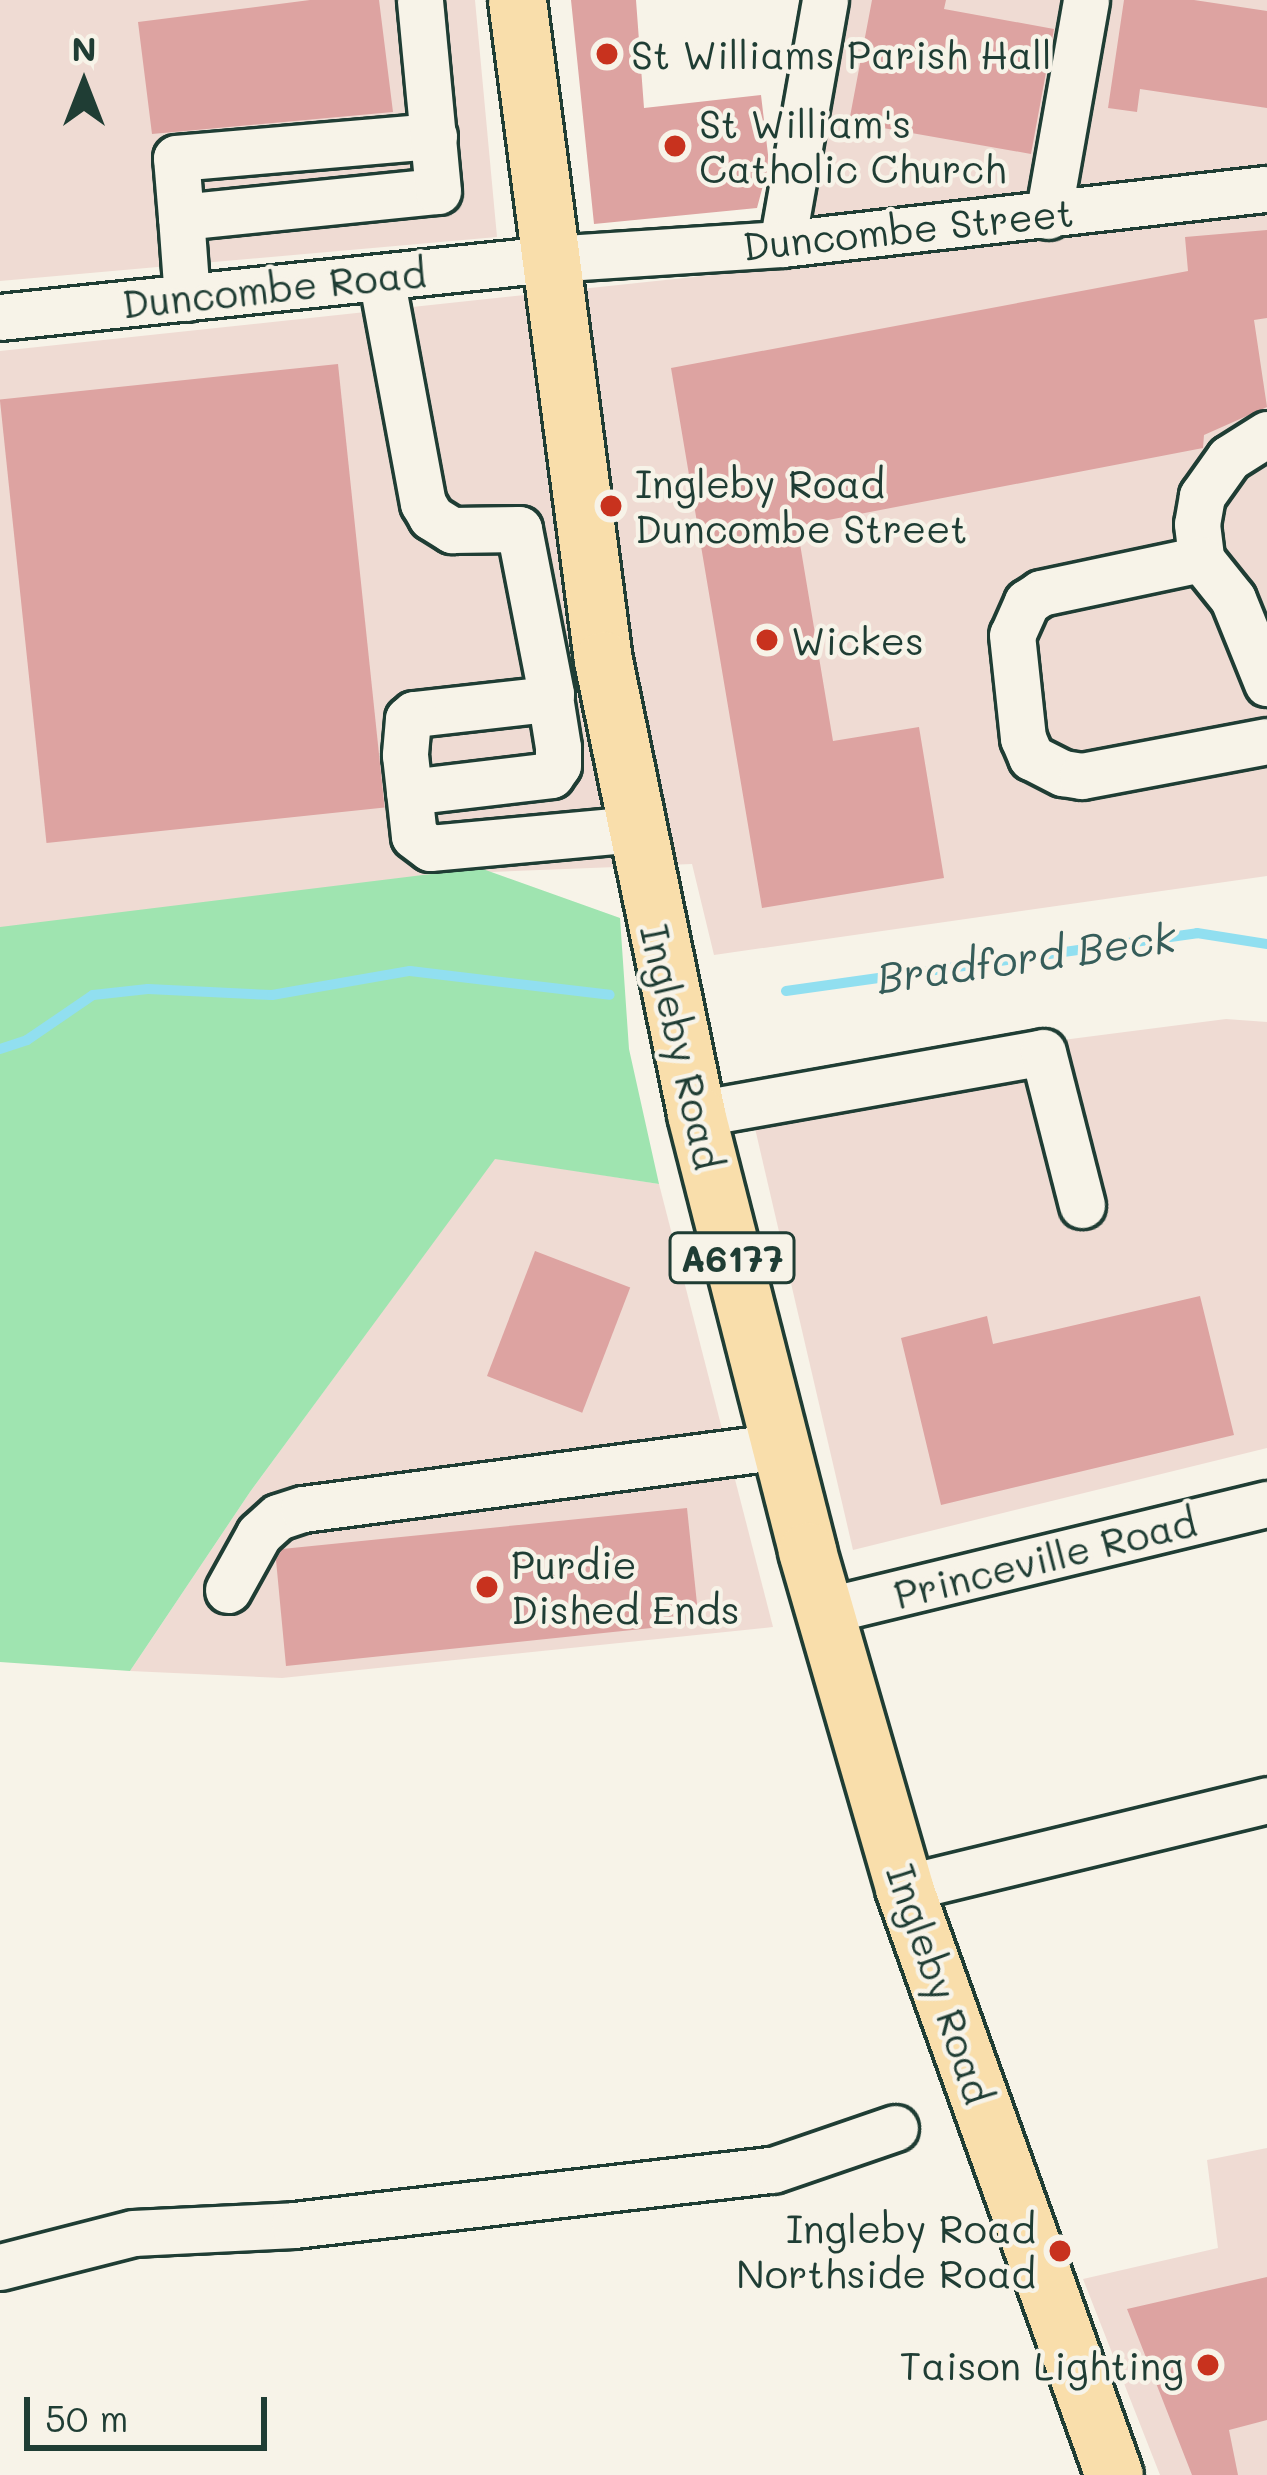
<!DOCTYPE html>
<style>
body{margin:0}
#map{position:relative;width:1267px;height:2475px;overflow:hidden;background:#f7f3e8;font-family:Mali,sans-serif}
div>[style]{position:absolute}
.built>*{inset:0;background:#efdbd3}
.green>*{inset:0;background:#9fe4b0}
.stream>*{height:10px;margin:-5px;padding:0 5px;transform-origin:5px;border-radius:5px;background:#91dff0}
.building>*{inset:0;background:#dda3a1;transform-origin:0 0}
.roads{filter:drop-shadow(3px 0 #1f3d34) drop-shadow(-3px 0 #1f3d34) drop-shadow(0 3px #1f3d34) drop-shadow(0 -3px #1f3d34)}
.minor>*{height:45px;margin:-22.5px;padding:0 22.5px;transform-origin:22.5px;border-radius:22.5px;background:#f7f3e8}
.major>*{height:57px;margin:-28.5px;padding:0 28.5px;transform-origin:28.5px;border-radius:28.5px;background:#f9deab}
.dots>*{width:33px;height:33px;translate:-50% -50%;box-sizing:border-box;border:6px solid #f7f3e8;border-radius:50%}
span{translate:-50% -50%;white-space:nowrap;text-align:center;line-height:1.15;-webkit-text-stroke:9px #f7f3e8;paint-order:stroke}
.shield-label span{padding:3px 9px;background:#f7f3e8;border:3px solid;border-radius:9px;-webkit-text-stroke-width:0}
.shield-label{font-size:36px;color:#1f3d34;font-weight:700}
.poi-label{font-size:39px;color:#1f3d34}
.left{translate:0 -50%;text-align:left}
.right{translate:-100% -50%;text-align:right}
.street-label{font-size:39px;color:#1f3d34}
.water-label{font-size:42px;color:#365d5a;font-style:italic}
.north{position:absolute;left:24px;top:24px;width:120px;height:120px;-webkit-text-stroke:9px #f7f3e8;paint-order:stroke;rotate:0deg;font-size:33px;font-weight:700;line-height:48px;text-align:center;color:#1f3d34}
.north::after{content:'';display:block;margin:auto;width:42px;height:54px;background:#1f3d34;clip-path:polygon(50% 0,100% 100%,50% 72%,0 100%)}
.scale{position:absolute;left:24px;top:2397px;width:243px;height:54px;box-sizing:border-box;border:6px solid #1f3d34;border-top:0;padding-left:15px;font-size:36px;line-height:42px;white-space:nowrap;color:#1f3d34;-webkit-text-stroke:9px #f7f3e8;paint-order:stroke}
</style>
<div id="map">
<div class="built">
<div style="clip-path:polygon(0 0,475px 0,497px 237px,0 281px)"></div>
<div style="clip-path:polygon(850px 0,1267px 0,1267px 876px,714px 955px,692px 864px,491px 872px,0 937px,0 351px,796px 266px)"></div>
<div style="clip-path:polygon(1226px 1019px,1267px 1022px,1267px 1448px,853px 1550px,744px 1081px)"></div>
<div style="clip-path:polygon(495px 1158px,659px 1184px,773px 1627px,282px 1678px,130px 1671px,250px 1492px)"></div>
<div style="clip-path:polygon(1267px 2148px,1267px 2475px,1160px 2475px,1083px 2279px,1218px 2248px,1207px 2160px)"></div>
</div>
<div class="green">
<div style="clip-path:polygon(480px 868px,620px 918px,629px 1049px,659px 1184px,495px 1159px,250px 1492px,130px 1671px,0 1662px,0 927px)"></div>
</div>
<div class="stream">
<div style="left:786px;top:991px;width:415px;rotate:-8deg"></div>
<div style="left:1197px;top:933px;width:71px;rotate:8.9deg"></div>
<div style="left:0;top:1049px;width:28px;rotate:-18deg"></div>
<div style="left:27px;top:1040px;width:80px;rotate:-34.3deg"></div>
<div style="left:93px;top:995px;width:55px;rotate:-6.2deg"></div>
<div style="left:148px;top:989px;width:124px;rotate:2.8deg"></div>
<div style="left:272px;top:995px;width:140px;rotate:-9.9deg"></div>
<div style="left:410px;top:971px;width:201px;rotate:6.8deg"></div>
</div>
<div class="building">
<div style="clip-path:polygon(310px 0,379px 0,393px 112px,152px 134px,138px 22px)"></div>
<div style="clip-path:polygon(571px 0,636px 0,644px 108px,761px 95px,769px 163px,757px 208px,594px 224px)"></div>
<div style="clip-path:polygon(872px 0,946px 0,944px 9px,1054px 29px,1031px 154px,849px 122px)"></div>
<div style="clip-path:polygon(1124px 0,1194px 0,1267px 11px,1267px 108px,1140px 89px,1137px 112px,1108px 108px)"></div>
<div style="clip-path:polygon(1267px 230px,1267px 318px,1254px 320px,1267px 407px,1204px 435px,1203px 448px,797px 526px,833px 741px,919px 727px,944px 878px,762px 908px,671px 368px,1188px 271px,1185px 237px)"></div>
<div style="left:338px;top:364px;width:446px;height:340px;rotate:84deg"></div>
<div style="left:535px;top:1251px;width:102px;height:134px;rotate:21deg"></div>
<div style="clip-path:polygon(1200px 1296px,1234px 1435px,941px 1505px,901px 1338px,987px 1316px,993px 1344px)"></div>
<div style="clip-path:polygon(687px 1508px,699px 1623px,286px 1666px,276px 1560px,282px 1549px)"></div>
<div style="clip-path:polygon(1267px 2277px,1267px 2420px,1229px 2430px,1238px 2475px,1192px 2475px,1127px 2309px)"></div>
</div>
<div class="roads">
<div class="minor">
<div style="left:1048px;top:216px;width:219px;rotate:-80deg"></div>
<div style="left:181px;top:217px;width:59px;rotate:-94.8deg"></div>
<div style="left:176px;top:158px;width:259px;rotate:-4.9deg"></div>
<div style="left:782px;top:244px;width:248px;rotate:-80deg"></div>
<div style="left:381px;top:277px;width:230px;rotate:79.5deg"></div>
<div style="left:423px;top:503px;width:16px;rotate:60deg"></div>
<div style="left:431px;top:517px;width:25px;rotate:32deg"></div>
<div style="left:452px;top:530px;width:67px;rotate:-0.9deg"></div>
<div style="left:519px;top:529px;width:168px;rotate:79deg"></div>
<div style="left:551px;top:694px;width:6px;rotate:121deg"></div>
<div style="left:548px;top:699px;width:135px;rotate:173.6deg"></div>
<div style="left:414px;top:714px;width:8px;rotate:140deg"></div>
<div style="left:408px;top:719px;width:36px;rotate:95deg"></div>
<div style="left:405px;top:755px;width:81px;rotate:83.7deg"></div>
<div style="left:414px;top:836px;width:20px;rotate:37deg"></div>
<div style="left:430px;top:848px;width:206px;rotate:-5.3deg"></div>
<div style="left:187px;top:298px;width:81px;rotate:-94.2deg"></div>
<div style="left:181px;top:217px;width:258px;rotate:-5.8deg"></div>
<div style="left:438px;top:191px;width:192px;rotate:-95.4deg"></div>
<div style="left:0;top:317px;width:552px;rotate:-6.03deg"></div>
<div style="left:549px;top:259px;width:233px;rotate:-3.7deg"></div>
<div style="left:782px;top:244px;width:488px;rotate:-6.5deg"></div>
<div style="left:1267px;top:434px;width:45px;rotate:147.7deg"></div>
<div style="left:1229px;top:458px;width:47px;rotate:125.4deg"></div>
<div style="left:1202px;top:496px;width:28px;rotate:100deg"></div>
<div style="left:1197px;top:524px;width:35px;rotate:83deg"></div>
<div style="left:1201px;top:559px;width:164px;rotate:168deg"></div>
<div style="left:1041px;top:593px;width:17px;rotate:147deg"></div>
<div style="left:1027px;top:602px;width:36px;rotate:114deg"></div>
<div style="left:1012px;top:635px;width:104px;rotate:83.9deg"></div>
<div style="left:1023px;top:738px;width:21px;rotate:67deg"></div>
<div style="left:1031px;top:757px;width:36px;rotate:27deg"></div>
<div style="left:1063px;top:773px;width:19px;rotate:9deg"></div>
<div style="left:1082px;top:776px;width:188px;rotate:-10.7deg"></div>
<div style="left:1201px;top:559px;width:51px;rotate:51.3deg"></div>
<div style="left:1233px;top:599px;width:91px;rotate:68deg"></div>
<div style="left:409px;top:792px;width:143px;rotate:-6.8deg"></div>
<div style="left:551px;top:775px;width:12px;rotate:-55deg"></div>
<div style="left:558px;top:765px;width:18px;rotate:-90deg"></div>
<div style="left:558px;top:747px;width:51px;rotate:-99.1deg"></div>
<div style="left:696px;top:1114px;width:352px;rotate:-10.1deg"></div>
<div style="left:1043px;top:1052px;width:158px;rotate:75.7deg"></div>
<div style="left:228px;top:1590px;width:64px;rotate:-61deg"></div>
<div style="left:259px;top:1534px;width:25px;rotate:-42deg"></div>
<div style="left:278px;top:1517px;width:26px;rotate:-18deg"></div>
<div style="left:303px;top:1509px;width:480px;rotate:-7.5deg"></div>
<div style="left:824px;top:1611px;width:456px;rotate:-13.6deg"></div>
<div style="left:904px;top:1888px;width:374px;rotate:-13.6deg"></div>
<div style="left:0;top:2267px;width:137px;rotate:-14.3deg"></div>
<div style="left:133px;top:2233px;width:161px;rotate:-2.8deg"></div>
<div style="left:294px;top:2225px;width:482px;rotate:-6.6deg"></div>
<div style="left:773px;top:2170px;width:129px;rotate:-19deg"></div>
</div>
<div class="major">
<div style="left:517px;top:0;width:666px;rotate:82.58deg"></div>
<div style="left:603px;top:660px;width:463px;rotate:78.4deg"></div>
<div style="left:696px;top:1114px;width:451px;rotate:75.7deg"></div>
<div style="left:807px;top:1551px;width:351px;rotate:73.9deg"></div>
<div style="left:904px;top:1888px;width:623px;rotate:70.32deg"></div>
</div>
</div>
<div class="dots">
<div style="left:607px;top:54px;background:#c8321e"></div>
<div style="left:675px;top:146px;background:#c8321e"></div>
<div style="left:611px;top:506px;background:#c8321e"></div>
<div style="left:767px;top:640px;background:#c8321e"></div>
<div style="left:487px;top:1587px;background:#c8321e"></div>
<div style="left:1060px;top:2251px;background:#c8321e"></div>
<div style="left:1208px;top:2365px;background:#c8321e"></div>
</div>
<div class="shield-label">
<span style="left:732px;top:1258px">A6177</span>
</div>
<div class="poi-label">
<span class="left" style="left:631px;top:54px">St Williams Parish Hall</span>
<span class="left" style="left:699px;top:146px">St William's<br>Catholic Church</span>
<span class="left" style="left:635px;top:506px">Ingleby Road<br>Duncombe Street</span>
<span class="left" style="left:791px;top:640px">Wickes</span>
<span class="left" style="left:511px;top:1587px">Purdie<br>Dished Ends</span>
<span class="right" style="left:1036px;top:2251px">Ingleby Road<br>Northside Road</span>
<span class="right" style="left:1184px;top:2365px">Taison Lighting</span>
</div>
<div class="street-label">
<span style="left:908px;top:229px;rotate:-6deg">Duncombe Street</span>
<span style="left:274px;top:288px;rotate:-6deg">Duncombe Road</span>
<span style="left:682px;top:1047px;rotate:77deg">Ingleby Road</span>
<span style="left:1045px;top:1558px;rotate:-14deg">Princeville Road</span>
<span style="left:940px;top:1984px;rotate:71deg">Ingleby Road</span>
</div>
<div class="water-label">
<span style="left:1026px;top:957px;rotate:-8deg">Bradford Beck</span>
</div>
<div class="north">N</div>
<div class="scale">50 m</div>
</div>
